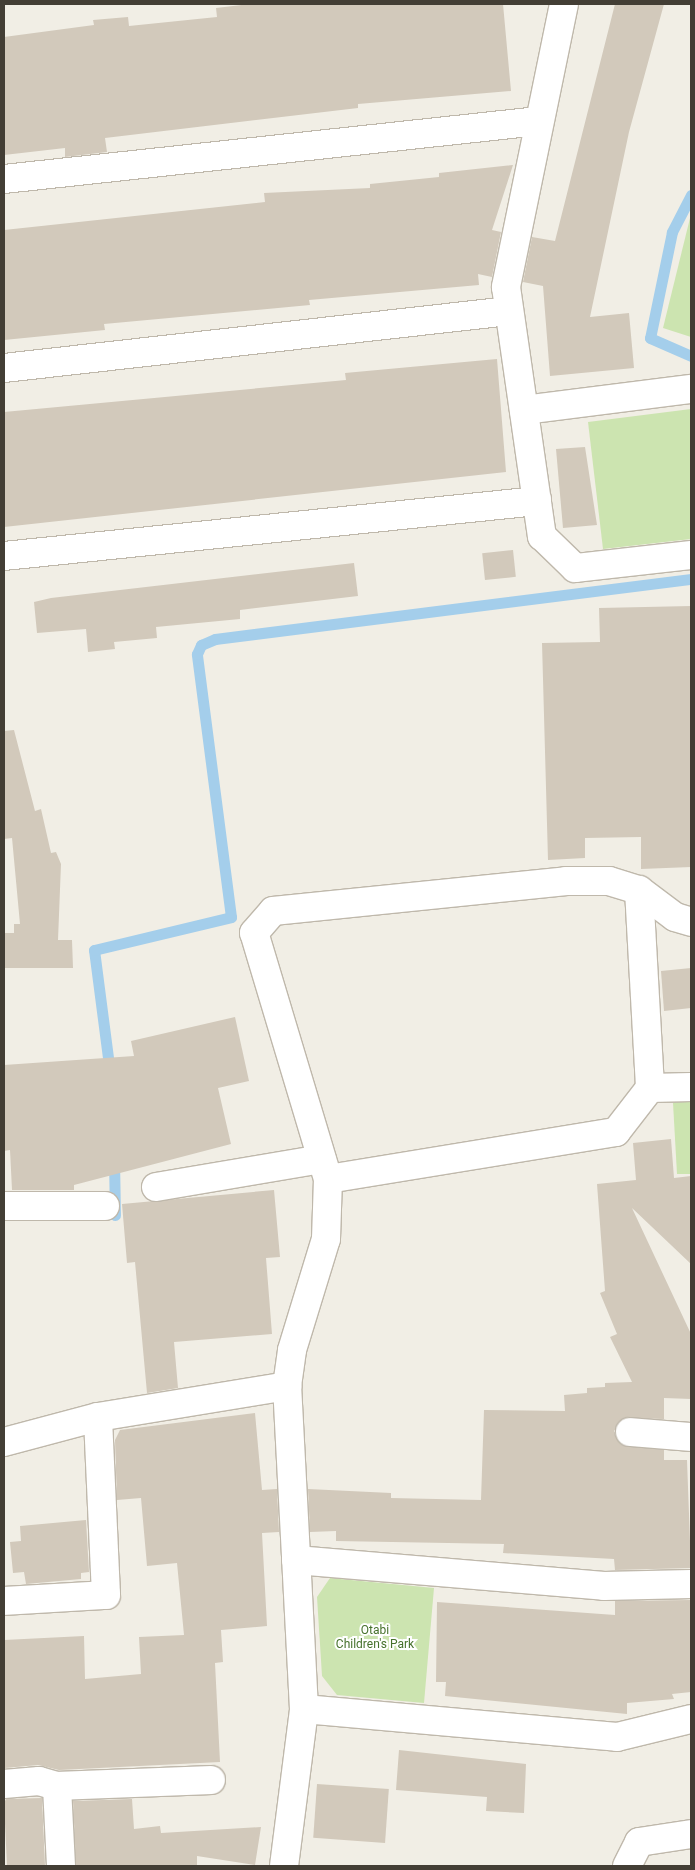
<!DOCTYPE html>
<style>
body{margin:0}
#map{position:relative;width:695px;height:1870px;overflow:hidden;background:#f1eee5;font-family:Roboto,sans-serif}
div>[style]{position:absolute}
.green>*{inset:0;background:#cce4b0}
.stream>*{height:11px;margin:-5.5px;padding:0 5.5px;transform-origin:5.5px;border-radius:5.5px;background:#a4ceeb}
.building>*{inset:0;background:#d2c9bb;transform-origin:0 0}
.roads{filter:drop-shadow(1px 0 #bfb8ab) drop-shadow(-1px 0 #bfb8ab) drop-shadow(0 1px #bfb8ab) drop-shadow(0 -1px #bfb8ab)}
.street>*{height:28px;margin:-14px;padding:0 14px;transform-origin:14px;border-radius:14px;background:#fff}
span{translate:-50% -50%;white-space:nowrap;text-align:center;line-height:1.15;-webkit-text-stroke:4px #fff;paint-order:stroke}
.park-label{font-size:12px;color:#46712c}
.frame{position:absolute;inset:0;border:5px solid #433e35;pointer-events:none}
</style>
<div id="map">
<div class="green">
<div style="clip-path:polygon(691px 214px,691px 337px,663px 328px)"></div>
<div style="clip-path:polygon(691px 409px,691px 539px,603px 549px,588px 422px)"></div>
<div style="clip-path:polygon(679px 1100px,691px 1100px,691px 1174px,677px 1174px,673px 1103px)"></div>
<div style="clip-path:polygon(330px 1578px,434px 1588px,424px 1703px,337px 1695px,322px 1676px,317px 1597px)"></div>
</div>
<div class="stream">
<div style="left:691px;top:195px;width:42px;rotate:117.2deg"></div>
<div style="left:672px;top:232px;width:108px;rotate:101.7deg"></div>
<div style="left:650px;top:338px;width:45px;rotate:23.7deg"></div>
<div style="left:110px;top:1073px;width:124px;rotate:-97.4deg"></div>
<div style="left:94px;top:950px;width:141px;rotate:-13.5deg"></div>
<div style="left:231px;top:917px;width:265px;rotate:-97.4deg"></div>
<div style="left:197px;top:654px;width:10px;rotate:-66deg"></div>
<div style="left:201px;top:645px;width:15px;rotate:-23deg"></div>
<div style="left:215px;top:639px;width:480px;rotate:-7.2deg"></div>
<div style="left:114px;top:1159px;width:56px;rotate:89deg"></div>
</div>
<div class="building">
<div style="clip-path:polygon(250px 4px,503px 4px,511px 91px,358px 104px,358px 108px,105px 138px,107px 152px,65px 157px,65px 148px,4px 155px,4px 37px,94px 25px,93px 20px,128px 17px,129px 26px,217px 17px,216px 8px)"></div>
<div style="clip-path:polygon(615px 4px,664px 4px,629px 132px,590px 317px,629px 313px,634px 368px,550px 376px,543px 286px,523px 282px,532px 237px,555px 241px)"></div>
<div style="clip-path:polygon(513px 165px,492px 230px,501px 232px,492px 277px,478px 274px,479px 285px,309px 300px,310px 305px,104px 324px,105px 330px,4px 340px,4px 230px,265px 202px,264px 193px,370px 188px,370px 184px,439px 177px,439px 173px)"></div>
<div style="clip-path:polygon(497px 359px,506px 472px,4px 527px,4px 412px,346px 380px,345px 373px)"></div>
<div style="clip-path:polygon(585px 447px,597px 525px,563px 528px,556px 449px)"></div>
<div style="left:513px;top:550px;width:27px;height:31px;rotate:84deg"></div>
<div style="clip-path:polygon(354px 563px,358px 596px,240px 610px,240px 619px,156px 627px,157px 638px,114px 642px,115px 649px,88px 652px,86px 629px,37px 633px,34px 602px,51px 598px)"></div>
<div style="clip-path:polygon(691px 606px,691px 867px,641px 869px,641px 837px,585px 838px,585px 858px,548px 860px,542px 643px,600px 642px,599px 608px)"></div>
<div style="clip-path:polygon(14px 730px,35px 811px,41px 809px,51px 853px,56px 852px,61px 864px,58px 940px,72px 940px,73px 968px,4px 968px,4px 933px,14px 933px,14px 924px,20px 924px,12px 838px,4px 839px,4px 731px)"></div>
<div style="clip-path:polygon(691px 968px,691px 1008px,664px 1011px,661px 971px)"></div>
<div style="clip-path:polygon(235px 1017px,249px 1081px,218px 1088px,231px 1144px,74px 1185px,74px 1190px,12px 1190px,10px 1150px,4px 1151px,4px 1065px,134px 1056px,131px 1041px)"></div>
<div style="clip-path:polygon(671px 1139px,674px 1178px,691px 1176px,691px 1264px,632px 1208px,691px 1334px,691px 1399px,664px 1398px,664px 1419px,624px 1418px,614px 1431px,622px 1445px,664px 1450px,664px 1460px,687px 1460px,691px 1568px,615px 1570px,614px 1559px,503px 1553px,504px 1544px,336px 1541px,336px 1531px,310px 1532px,308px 1489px,391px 1493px,391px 1498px,481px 1500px,484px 1410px,565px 1411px,564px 1395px,587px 1393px,587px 1388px,605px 1387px,605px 1383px,632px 1382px,610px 1337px,617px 1334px,600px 1293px,605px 1291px,597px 1184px,636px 1180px,633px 1143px)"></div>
<div style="clip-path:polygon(274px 1190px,280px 1257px,266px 1258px,272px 1334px,174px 1342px,178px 1388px,147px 1393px,135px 1262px,127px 1263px,122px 1204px)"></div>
<div style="clip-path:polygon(255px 1413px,262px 1490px,277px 1489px,279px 1532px,262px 1533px,267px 1626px,221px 1630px,223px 1662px,215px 1663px,220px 1762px,59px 1770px,38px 1765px,5px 1768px,4px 1640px,84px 1636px,85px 1679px,141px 1674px,139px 1637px,184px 1635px,177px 1563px,147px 1566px,141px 1498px,117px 1500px,115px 1440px,120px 1430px)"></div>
<div style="clip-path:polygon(86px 1520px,89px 1572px,81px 1573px,81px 1579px,26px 1584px,24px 1572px,13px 1573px,10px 1542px,21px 1541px,20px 1526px)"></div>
<div style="clip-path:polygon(691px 1600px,691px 1692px,672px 1694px,674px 1699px,627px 1703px,627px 1714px,445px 1696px,446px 1682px,436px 1682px,437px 1602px,615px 1615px,615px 1601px)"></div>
<div style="clip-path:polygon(399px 1750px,526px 1764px,524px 1813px,486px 1811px,487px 1797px,396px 1790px)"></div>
<div style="left:317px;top:1784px;width:72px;height:54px;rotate:4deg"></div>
<div style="clip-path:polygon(42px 1798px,45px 1866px,7px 1866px,4px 1803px,6px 1799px)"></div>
<div style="clip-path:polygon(132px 1799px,134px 1829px,160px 1826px,161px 1833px,261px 1827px,255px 1865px,197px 1856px,197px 1866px,76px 1866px,73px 1801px)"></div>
</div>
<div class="roads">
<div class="street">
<div style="left:564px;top:4px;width:289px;rotate:101.6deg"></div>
<div style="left:506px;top:287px;width:252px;rotate:81.8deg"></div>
<div style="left:542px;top:536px;width:46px;rotate:44.1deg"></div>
<div style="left:575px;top:568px;width:117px;rotate:-6.4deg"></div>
<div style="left:4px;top:179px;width:538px;rotate:-6.19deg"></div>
<div style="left:4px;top:368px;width:508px;rotate:-6.44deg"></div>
<div style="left:524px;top:410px;width:168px;rotate:-7.2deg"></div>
<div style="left:4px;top:556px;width:536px;rotate:-5.89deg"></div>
<div style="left:639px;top:890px;width:198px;rotate:86.8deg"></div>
<div style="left:328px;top:1179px;width:292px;rotate:-9.3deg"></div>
<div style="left:616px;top:1132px;width:56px;rotate:-52.3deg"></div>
<div style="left:650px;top:1088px;width:41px;rotate:-1.4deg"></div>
<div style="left:156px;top:1187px;width:168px;rotate:-9.6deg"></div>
<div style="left:4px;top:1206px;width:101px"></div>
<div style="left:630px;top:1432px;width:61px;rotate:4.7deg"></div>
<div style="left:4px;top:1442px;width:97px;rotate:-14.9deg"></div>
<div style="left:98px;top:1417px;width:192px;rotate:-9.3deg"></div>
<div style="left:296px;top:1560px;width:309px;rotate:4.8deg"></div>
<div style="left:604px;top:1586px;width:87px;rotate:-1.3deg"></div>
<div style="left:4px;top:1601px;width:102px;rotate:-3.4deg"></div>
<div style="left:106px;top:1595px;width:178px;rotate:-92.6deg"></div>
<div style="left:304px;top:1709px;width:314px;rotate:5.1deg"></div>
<div style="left:617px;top:1737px;width:76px;rotate:-13.7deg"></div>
<div style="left:4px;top:1784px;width:35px;rotate:-5deg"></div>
<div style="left:39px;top:1781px;width:19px;rotate:16deg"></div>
<div style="left:61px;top:1866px;width:80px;rotate:-92.9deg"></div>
<div style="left:57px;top:1786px;width:154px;rotate:-2.2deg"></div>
<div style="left:284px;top:1866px;width:158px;rotate:-82.7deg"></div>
<div style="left:304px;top:1709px;width:323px;rotate:-93deg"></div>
<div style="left:287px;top:1386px;width:36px;rotate:-82deg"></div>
<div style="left:292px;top:1350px;width:116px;rotate:-73deg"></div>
<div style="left:326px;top:1239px;width:60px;rotate:-88.1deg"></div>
<div style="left:328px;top:1179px;width:257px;rotate:-106.7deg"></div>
<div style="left:254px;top:933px;width:29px;rotate:-49deg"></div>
<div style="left:273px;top:911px;width:295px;rotate:-5.8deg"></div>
<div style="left:566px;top:881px;width:43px"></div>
<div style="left:609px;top:881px;width:31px;rotate:17deg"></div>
<div style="left:639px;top:890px;width:45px;rotate:36.9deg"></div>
<div style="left:675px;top:917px;width:17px;rotate:17deg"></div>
<div style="left:627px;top:1866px;width:27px;rotate:-63deg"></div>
<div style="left:639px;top:1842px;width:53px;rotate:-8.7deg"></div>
</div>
</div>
<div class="park-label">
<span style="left:375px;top:1638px">Otabi<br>Children's Park</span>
</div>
<div class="frame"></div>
</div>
